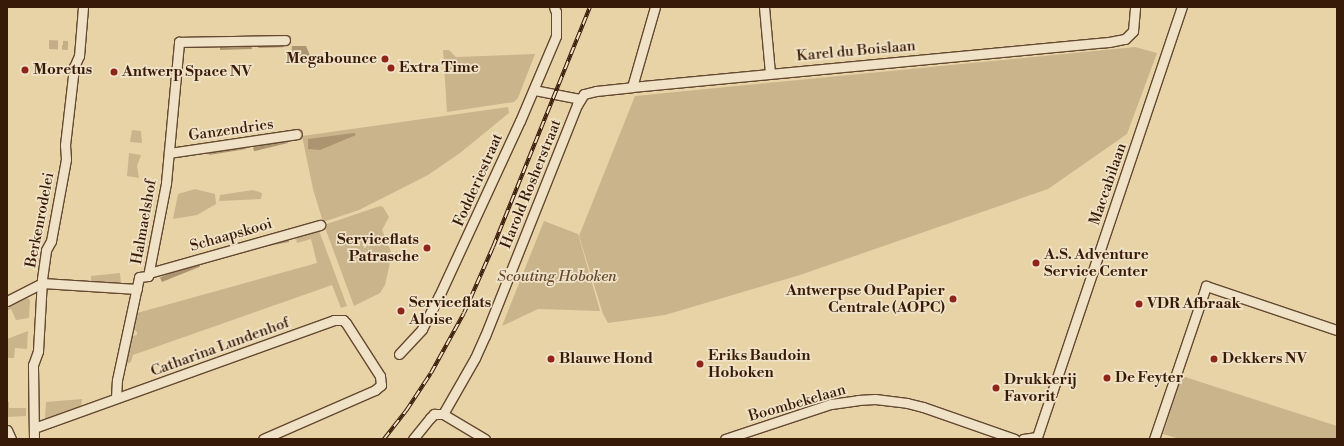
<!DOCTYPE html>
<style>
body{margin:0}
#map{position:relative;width:1344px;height:446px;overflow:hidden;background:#e8d3a7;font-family:"Libre Bodoni",serif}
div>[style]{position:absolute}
.green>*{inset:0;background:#cab48c}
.water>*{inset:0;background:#ac9471;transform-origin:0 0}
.stream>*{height:2.5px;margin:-1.25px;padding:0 1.25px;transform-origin:1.25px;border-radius:1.25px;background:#ac9471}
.street-tunnel>*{height:9px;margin-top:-4.5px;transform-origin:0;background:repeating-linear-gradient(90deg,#c5ae87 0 9px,transparent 0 13.5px)}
.roads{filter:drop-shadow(1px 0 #644830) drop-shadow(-1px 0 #644830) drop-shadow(0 1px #644830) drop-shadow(0 -1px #644830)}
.street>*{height:9px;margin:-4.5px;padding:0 4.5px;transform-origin:4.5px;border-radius:4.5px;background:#f0e2c6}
.rail>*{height:4px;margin-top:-2px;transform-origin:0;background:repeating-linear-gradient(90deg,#f0e2c6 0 8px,#381a09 0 16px);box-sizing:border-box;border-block:1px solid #381a09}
.dots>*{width:11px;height:11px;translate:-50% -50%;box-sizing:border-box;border:2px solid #f0e2c6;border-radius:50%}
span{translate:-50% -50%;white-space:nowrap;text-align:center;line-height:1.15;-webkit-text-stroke:3.5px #f0e2c6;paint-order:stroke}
.street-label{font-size:15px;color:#381a09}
.poi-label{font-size:15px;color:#381a09;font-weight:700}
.right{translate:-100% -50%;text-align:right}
.left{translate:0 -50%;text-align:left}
.park-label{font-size:15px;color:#644830;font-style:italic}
.frame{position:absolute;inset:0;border:8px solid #381a09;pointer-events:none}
</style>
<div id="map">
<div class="green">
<div style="clip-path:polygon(1135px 47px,1157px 53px,1127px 134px,1048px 189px,800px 275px,665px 315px,608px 323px,603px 314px,579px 236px,635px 96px)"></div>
<div style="clip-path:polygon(443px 50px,449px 50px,456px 57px,535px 54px,518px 98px,514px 102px,447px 112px)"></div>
<div style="clip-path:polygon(508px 107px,509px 113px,460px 153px,428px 175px,359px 210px,323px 222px,313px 189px,302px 136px)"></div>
<div style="clip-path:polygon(132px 130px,141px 131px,142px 143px,130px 142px)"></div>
<div style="clip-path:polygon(129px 153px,141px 155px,137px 166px,139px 178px,127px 176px)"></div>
<div style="clip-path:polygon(195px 189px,215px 194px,216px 204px,197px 215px,173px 219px,178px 194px)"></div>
<div style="clip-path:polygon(253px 190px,262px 193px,261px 199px,219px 201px,220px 195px)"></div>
<div style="clip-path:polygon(380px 206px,383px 207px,389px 217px,382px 230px,392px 254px,385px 285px,380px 293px,354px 306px,324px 225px)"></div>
<div style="clip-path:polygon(544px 221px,578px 234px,600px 311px,538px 309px,502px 326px)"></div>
<div style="clip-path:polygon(318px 228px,347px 306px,341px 308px,332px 285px,133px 355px,131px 362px,127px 364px,132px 336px,137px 335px,137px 332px,134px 330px,137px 313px,317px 263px,311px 239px,297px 243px,295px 234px)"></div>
<div style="clip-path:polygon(120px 273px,121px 284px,91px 282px,91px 276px)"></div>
<div style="clip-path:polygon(27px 298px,30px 300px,29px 318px,16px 320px,11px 309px,7px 311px,7px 308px)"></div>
<div style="clip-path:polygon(28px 331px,27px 349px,15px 348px,14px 358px,7px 358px,7px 339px)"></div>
<div style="clip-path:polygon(1182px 376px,1337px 426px,1337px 439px,1180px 439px,1163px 434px)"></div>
<div style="clip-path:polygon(82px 399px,81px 407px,45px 419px,46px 402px)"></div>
<div style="clip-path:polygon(7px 402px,9px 402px,9px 408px,26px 408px,26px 416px,7px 417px)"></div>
</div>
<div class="water">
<div style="clip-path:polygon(220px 44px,251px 44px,252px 49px,220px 50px)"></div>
<div style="clip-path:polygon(292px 46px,306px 46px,311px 58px,294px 64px,291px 59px)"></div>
<div style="clip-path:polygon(354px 133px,356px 135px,320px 150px,308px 149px,308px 139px)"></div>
<div style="left:287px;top:139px;width:4px;height:35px;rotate:76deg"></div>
<div style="clip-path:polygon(245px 145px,246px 149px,209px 155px,208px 150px)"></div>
<div style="left:288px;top:237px;width:5px;height:41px;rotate:79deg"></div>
<div style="left:198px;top:262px;width:5px;height:41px;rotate:68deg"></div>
</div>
<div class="stream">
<div style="left:259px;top:46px;width:23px;rotate:-2deg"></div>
</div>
<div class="street-tunnel">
<div style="left:49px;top:44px;width:19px;rotate:3deg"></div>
</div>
<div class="roads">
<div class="street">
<div style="left:764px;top:7px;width:66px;rotate:84.8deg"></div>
<div style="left:632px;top:87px;width:83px;rotate:-74deg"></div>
<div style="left:534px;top:90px;width:47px;rotate:11.1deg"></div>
<div style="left:169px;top:153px;width:129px;rotate:-8.4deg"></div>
<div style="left:149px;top:273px;width:178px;rotate:-15.7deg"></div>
<div style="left:42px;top:283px;width:95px;rotate:3.6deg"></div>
<div style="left:7px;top:301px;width:39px;rotate:-27deg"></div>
<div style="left:399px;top:354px;width:34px;rotate:-47deg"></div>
<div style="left:422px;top:329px;width:37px;rotate:-63deg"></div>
<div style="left:439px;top:296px;width:193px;rotate:-65.2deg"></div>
<div style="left:520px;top:121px;width:92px;rotate:-67deg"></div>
<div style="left:556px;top:36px;width:24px;rotate:-90deg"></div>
<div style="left:556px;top:12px;width:5px;rotate:-112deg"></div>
<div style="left:116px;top:398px;width:18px;rotate:-87deg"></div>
<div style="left:117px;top:380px;width:105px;rotate:-77.9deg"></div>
<div style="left:139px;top:277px;width:9px;rotate:-6deg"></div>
<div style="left:148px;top:276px;width:95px;rotate:-79deg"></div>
<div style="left:166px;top:183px;width:142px;rotate:-84.7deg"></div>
<div style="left:179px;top:42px;width:106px;rotate:-1.1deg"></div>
<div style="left:443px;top:414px;width:64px;rotate:-60.3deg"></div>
<div style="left:475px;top:358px;width:24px;rotate:-66deg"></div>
<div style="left:485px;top:336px;width:249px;rotate:-68.3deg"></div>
<div style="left:577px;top:105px;width:13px;rotate:-58deg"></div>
<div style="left:584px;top:94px;width:12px;rotate:-14deg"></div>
<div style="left:596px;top:91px;width:36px;rotate:-6deg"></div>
<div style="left:632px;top:87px;width:479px;rotate:-5.4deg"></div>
<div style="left:1109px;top:42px;width:16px;rotate:-11deg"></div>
<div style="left:1125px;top:39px;width:11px;rotate:-45deg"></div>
<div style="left:1133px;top:31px;width:24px;rotate:-85deg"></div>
<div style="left:443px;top:414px;width:49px;rotate:30.8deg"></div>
<div style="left:34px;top:428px;width:319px;rotate:-19.8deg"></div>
<div style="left:334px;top:320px;width:9px"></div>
<div style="left:343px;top:320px;width:4px;rotate:45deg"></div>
<div style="left:346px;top:323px;width:63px;rotate:57.3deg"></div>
<div style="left:380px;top:376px;width:9px;rotate:84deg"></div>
<div style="left:381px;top:385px;width:8px;rotate:140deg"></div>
<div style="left:375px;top:390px;width:122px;rotate:156.4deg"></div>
<div style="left:7px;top:430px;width:10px;rotate:66deg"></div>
<div style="left:1037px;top:437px;width:454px;rotate:-71.4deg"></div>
<div style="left:34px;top:439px;width:74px;rotate:-90.8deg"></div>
<div style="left:33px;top:365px;width:15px;rotate:-70deg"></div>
<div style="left:38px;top:351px;width:72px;rotate:-86.8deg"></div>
<div style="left:42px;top:279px;width:29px;rotate:-82deg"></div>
<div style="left:46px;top:250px;width:10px;rotate:-61deg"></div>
<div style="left:51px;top:241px;width:83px;rotate:-79.6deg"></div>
<div style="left:66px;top:159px;width:14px;rotate:-94deg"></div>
<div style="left:65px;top:145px;width:79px;rotate:-83.4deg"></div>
<div style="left:74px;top:67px;width:12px;rotate:-66deg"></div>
<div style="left:79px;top:56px;width:49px;rotate:-85.3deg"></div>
<div style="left:413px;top:439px;width:27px;rotate:-51deg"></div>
<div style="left:430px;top:418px;width:6px;rotate:-45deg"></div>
<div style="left:434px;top:414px;width:9px"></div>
<div style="left:725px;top:439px;width:112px;rotate:-18.3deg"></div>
<div style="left:831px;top:404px;width:27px;rotate:-8deg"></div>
<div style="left:858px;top:400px;width:17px;rotate:-3deg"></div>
<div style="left:875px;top:399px;width:32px;rotate:7deg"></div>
<div style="left:907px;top:403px;width:16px;rotate:14deg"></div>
<div style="left:923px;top:407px;width:97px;rotate:19.2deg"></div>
<div style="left:1023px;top:439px;width:14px;rotate:-8deg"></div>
<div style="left:1154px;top:439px;width:162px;rotate:-71.2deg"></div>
<div style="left:1206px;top:286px;width:138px;rotate:18.6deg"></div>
</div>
</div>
<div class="rail">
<div style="left:384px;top:439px;width:36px;rotate:-52deg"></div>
<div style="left:406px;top:411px;width:45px;rotate:-56.7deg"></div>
<div style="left:431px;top:373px;width:68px;rotate:-61.2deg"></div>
<div style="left:464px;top:313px;width:72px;rotate:-66.3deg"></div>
<div style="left:493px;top:247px;width:259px;rotate:-68deg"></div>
</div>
<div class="dots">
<div style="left:385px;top:59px;background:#8f2418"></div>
<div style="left:391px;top:68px;background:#8f2418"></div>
<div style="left:25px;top:70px;background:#8f2418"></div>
<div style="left:114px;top:72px;background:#8f2418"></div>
<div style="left:427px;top:248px;background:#8f2418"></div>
<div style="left:1036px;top:263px;background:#8f2418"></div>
<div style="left:953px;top:299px;background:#8f2418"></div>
<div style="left:1139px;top:304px;background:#8f2418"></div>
<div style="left:401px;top:311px;background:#8f2418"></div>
<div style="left:551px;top:359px;background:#8f2418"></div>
<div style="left:1214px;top:359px;background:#8f2418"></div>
<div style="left:700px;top:364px;background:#8f2418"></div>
<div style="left:1107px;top:378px;background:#8f2418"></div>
<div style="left:996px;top:388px;background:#8f2418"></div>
</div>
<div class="street-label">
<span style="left:856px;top:51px;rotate:-5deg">Karel du Boislaan</span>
<span style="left:231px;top:130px;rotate:-8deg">Ganzendries</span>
<span style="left:478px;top:180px;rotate:-66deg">Fodderiestraat</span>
<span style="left:531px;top:184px;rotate:-68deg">Harold Rosherstraat</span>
<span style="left:1108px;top:184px;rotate:-71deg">Maccabilaan</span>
<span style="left:40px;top:220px;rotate:-79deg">Berkenrodelei</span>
<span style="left:144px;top:222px;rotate:-80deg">Halmaelshof</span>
<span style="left:231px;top:235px;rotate:-16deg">Schaapskooi</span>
<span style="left:220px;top:347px;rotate:-20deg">Catharina Lundenhof</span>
<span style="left:797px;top:403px;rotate:-16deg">Boombekelaan</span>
</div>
<div class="poi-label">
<span class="right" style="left:377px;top:59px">Megabounce</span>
<span class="left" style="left:399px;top:68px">Extra Time</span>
<span class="left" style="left:33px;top:70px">Moretus</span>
<span class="left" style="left:122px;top:72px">Antwerp Space NV</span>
<span class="right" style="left:419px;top:248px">Serviceflats<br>Patrasche</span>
<span class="left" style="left:1044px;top:263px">A.S. Adventure<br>Service Center</span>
<span class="right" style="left:945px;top:299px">Antwerpse Oud Papier<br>Centrale (AOPC)</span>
<span class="left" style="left:409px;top:311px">Serviceflats<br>Aloise</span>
<span class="left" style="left:1147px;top:304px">VDR Afbraak</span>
<span class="left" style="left:708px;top:364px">Eriks Baudoin<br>Hoboken</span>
<span class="left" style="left:559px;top:359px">Blauwe Hond</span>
<span class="left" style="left:1222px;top:359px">Dekkers NV</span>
<span class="left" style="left:1115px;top:378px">De Feyter</span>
<span class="left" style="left:1004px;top:388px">Drukkerij<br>Favorit</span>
</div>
<div class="park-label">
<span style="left:557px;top:277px">Scouting Hoboken</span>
</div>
<div class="frame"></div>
</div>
